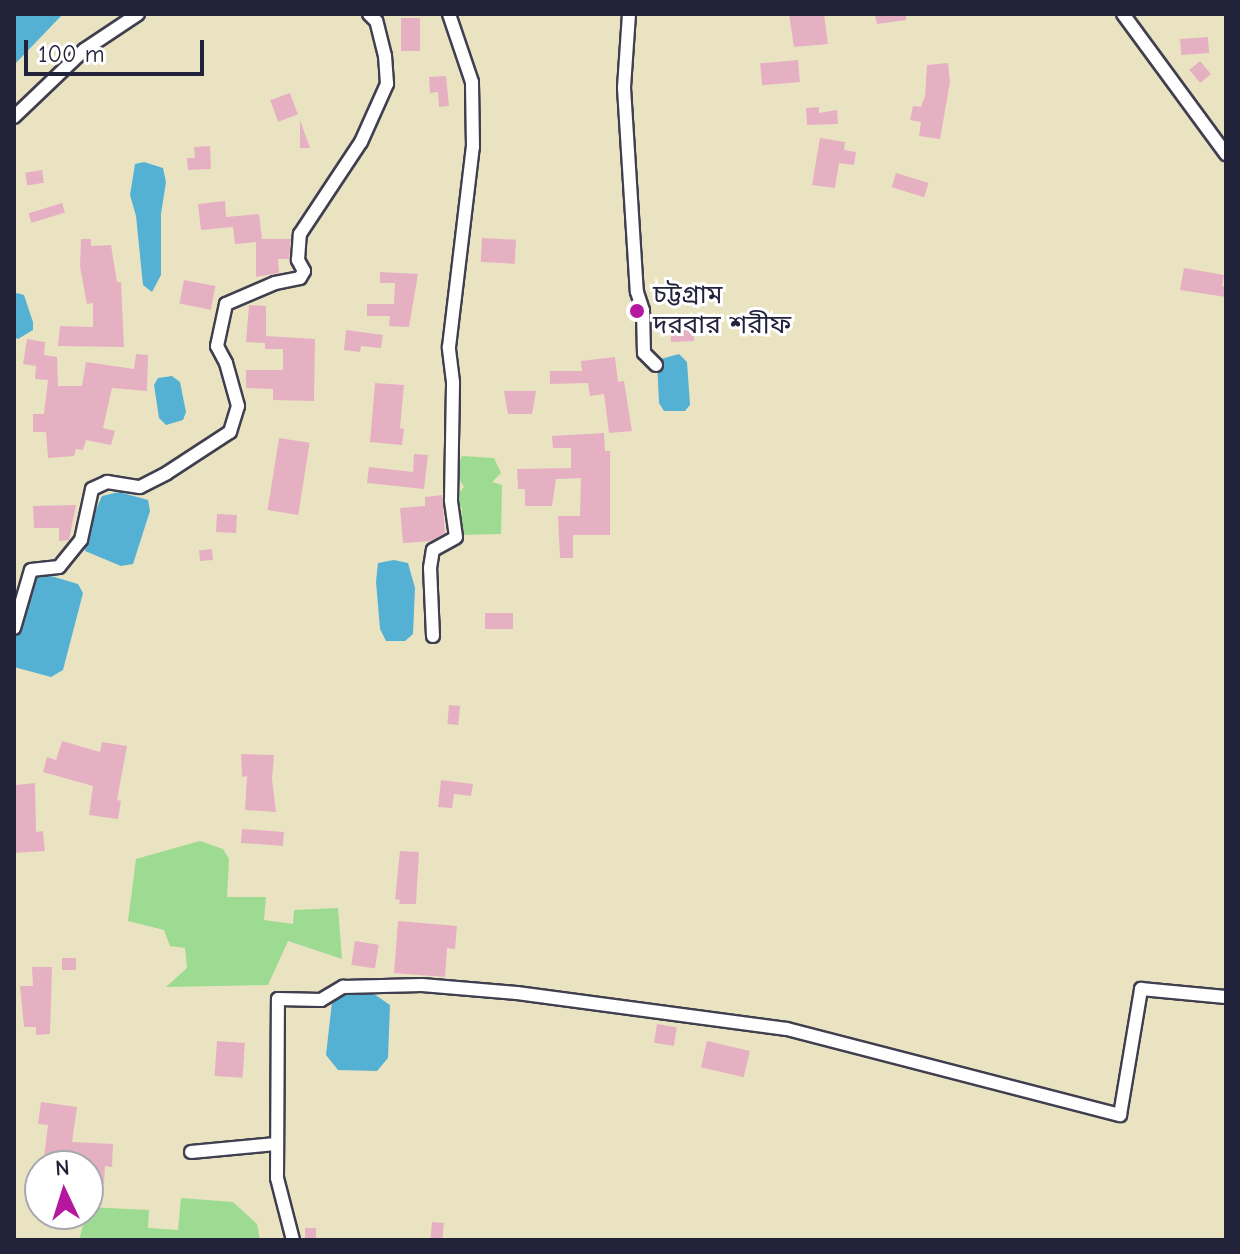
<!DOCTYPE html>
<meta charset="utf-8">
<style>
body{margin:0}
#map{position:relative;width:1240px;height:1254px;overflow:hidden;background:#eae3c2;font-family:"Comic Neue","Noto Sans Bengali",sans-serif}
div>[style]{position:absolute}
.green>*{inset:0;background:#9cdb91}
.water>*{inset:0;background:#55b1d3}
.building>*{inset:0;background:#e6b0c3;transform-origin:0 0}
.roads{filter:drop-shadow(2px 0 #403f4f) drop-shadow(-2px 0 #403f4f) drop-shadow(0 2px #403f4f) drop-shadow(0 -2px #403f4f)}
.minor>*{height:12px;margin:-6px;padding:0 6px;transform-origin:6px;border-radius:6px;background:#fff}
.dots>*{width:22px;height:22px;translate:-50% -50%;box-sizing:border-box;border:4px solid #fff;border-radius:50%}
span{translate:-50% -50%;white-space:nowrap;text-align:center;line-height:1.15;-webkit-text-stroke:6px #fff;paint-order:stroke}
.poi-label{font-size:26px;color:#22223b}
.left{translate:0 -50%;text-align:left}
.frame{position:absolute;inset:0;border:16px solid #22223b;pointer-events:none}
.north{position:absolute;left:24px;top:1150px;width:80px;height:80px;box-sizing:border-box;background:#fff;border:2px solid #a7a7b1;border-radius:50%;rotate:356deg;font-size:22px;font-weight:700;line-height:32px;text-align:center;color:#22223b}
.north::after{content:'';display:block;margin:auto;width:28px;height:36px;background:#b5179e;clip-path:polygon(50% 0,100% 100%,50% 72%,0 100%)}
.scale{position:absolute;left:24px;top:40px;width:180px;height:36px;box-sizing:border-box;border:4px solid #22223b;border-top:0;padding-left:10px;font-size:24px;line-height:28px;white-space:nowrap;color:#22223b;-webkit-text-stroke:6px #fff;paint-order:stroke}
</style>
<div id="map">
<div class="green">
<div style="clip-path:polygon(462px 456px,494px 458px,501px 473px,492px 482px,502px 485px,501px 534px,459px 535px,462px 508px,452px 501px,464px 487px,455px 472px)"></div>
<div style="clip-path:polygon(200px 841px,223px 849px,229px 859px,227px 897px,266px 897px,264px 920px,293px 924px,294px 910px,338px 908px,342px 959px,288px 941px,268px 985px,166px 987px,187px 968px,185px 948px,170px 946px,164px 930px,128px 921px,136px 859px)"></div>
<div style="clip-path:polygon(181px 1198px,233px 1202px,257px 1224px,260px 1240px,79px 1240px,88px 1207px,149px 1210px,148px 1228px,178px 1230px)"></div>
</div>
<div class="water">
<div style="clip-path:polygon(14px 14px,63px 14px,14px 65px)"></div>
<div style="clip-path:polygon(144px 162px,163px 168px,166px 182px,161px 214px,161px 275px,152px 292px,143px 285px,136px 216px,130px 195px,135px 164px)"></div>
<div style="clip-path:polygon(17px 293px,24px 295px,33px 322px,33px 330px,18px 339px,14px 337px,14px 295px)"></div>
<div style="clip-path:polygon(679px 354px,687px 362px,690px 405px,685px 411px,664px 411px,659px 403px,657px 360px)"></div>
<div style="clip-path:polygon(172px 376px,180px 382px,186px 412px,183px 420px,166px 425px,159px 418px,154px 385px,158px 378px)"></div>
<div style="clip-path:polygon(119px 492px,148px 500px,150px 511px,133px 564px,121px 566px,85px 551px,86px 532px,102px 496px)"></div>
<div style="clip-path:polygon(394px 560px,408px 563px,415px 588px,413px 634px,405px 641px,386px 641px,380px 629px,376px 582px,378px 563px)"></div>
<div style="clip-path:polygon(41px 573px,78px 584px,83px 593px,63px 670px,51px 677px,14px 667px,14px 643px,31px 579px)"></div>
<div style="clip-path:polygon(344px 993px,374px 994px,390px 1005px,388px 1058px,377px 1071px,338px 1070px,326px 1055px,332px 1002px)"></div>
</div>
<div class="building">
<div style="clip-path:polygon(789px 14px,824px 14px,828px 44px,794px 47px)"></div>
<div style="clip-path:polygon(881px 14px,906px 14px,906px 20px,877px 24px,875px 15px)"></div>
<div style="left:401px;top:18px;width:19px;height:33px"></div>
<div style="left:1208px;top:37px;width:16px;height:28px;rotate:86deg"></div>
<div style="left:798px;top:60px;width:22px;height:38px;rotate:85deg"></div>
<div style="left:1200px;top:61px;width:17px;height:14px;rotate:50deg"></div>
<div style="clip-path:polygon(948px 63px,950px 82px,940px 139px,919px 136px,921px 122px,910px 120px,913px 106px,921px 107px,925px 96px,927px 65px)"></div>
<div style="clip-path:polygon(446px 76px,449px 106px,439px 107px,438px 92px,430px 93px,429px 77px)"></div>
<div style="left:290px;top:93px;width:23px;height:21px;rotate:70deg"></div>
<div style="clip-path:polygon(819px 107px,819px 113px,837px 110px,838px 124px,807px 125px,806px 108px)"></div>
<div style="clip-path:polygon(300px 120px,310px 148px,300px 148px)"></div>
<div style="clip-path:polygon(820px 138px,845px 142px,844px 150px,856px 152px,854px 165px,839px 163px,835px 188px,812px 185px)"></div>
<div style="clip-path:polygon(210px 146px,211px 169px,188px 170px,187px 158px,195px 158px,194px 147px)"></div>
<div style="left:42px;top:170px;width:13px;height:17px;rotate:81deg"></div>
<div style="left:896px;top:173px;width:34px;height:15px;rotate:17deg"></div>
<div style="clip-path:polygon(225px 201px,226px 217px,259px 214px,262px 239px,291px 239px,289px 259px,278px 259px,279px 273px,256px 277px,256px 242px,235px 244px,233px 227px,201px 230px,198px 204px)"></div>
<div style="left:62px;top:203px;width:10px;height:35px;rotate:73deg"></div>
<div style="left:482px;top:238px;width:34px;height:24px;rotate:3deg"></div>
<div style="clip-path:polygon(81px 239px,91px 239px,91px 246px,111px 245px,117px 282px,121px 282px,124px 347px,58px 346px,60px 326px,93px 327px,93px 303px,87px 304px,80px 267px)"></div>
<div style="clip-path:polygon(1184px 268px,1224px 275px,1222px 286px,1226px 287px,1226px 297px,1180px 290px)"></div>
<div style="clip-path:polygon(380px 272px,418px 274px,409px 327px,389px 326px,390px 316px,367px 316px,367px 304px,394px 304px,395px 283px,380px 283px)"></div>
<div style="left:184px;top:280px;width:32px;height:24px;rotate:11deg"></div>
<div style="clip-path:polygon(249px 305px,266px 306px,266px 336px,315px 339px,314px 401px,273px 400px,273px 389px,246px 388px,246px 370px,283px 370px,283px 349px,265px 349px,265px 343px,246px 342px)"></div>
<div style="clip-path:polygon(653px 315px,693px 316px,694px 341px,671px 342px,671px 330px,653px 330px)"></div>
<div style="clip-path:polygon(346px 330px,383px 335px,381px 348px,361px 346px,360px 352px,344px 350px)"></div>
<div style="clip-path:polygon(27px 339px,45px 342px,44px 355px,57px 357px,58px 386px,82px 386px,86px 362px,134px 369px,136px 354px,148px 355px,147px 391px,112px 388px,103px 428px,115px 431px,111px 445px,86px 440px,83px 450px,76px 449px,74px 456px,48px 458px,46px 432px,33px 432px,33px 414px,44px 414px,48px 380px,35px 379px,36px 366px,23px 364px)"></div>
<div style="clip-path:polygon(615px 357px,618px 382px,624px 381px,632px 431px,609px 433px,604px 394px,590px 396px,588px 383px,550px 384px,550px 371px,582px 371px,581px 361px)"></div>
<div style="clip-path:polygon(375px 383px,404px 385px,400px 428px,404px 429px,402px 445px,370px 442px)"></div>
<div style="clip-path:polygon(504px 391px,536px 391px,532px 414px,508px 414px)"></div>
<div style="clip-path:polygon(604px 433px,605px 451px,610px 451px,610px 535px,573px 535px,573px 558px,560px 558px,558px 516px,580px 516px,581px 478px,556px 479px,552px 506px,525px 506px,525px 489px,518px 489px,517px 469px,571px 468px,571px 448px,553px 448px,552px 436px)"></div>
<div style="left:279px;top:438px;width:31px;height:73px;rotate:9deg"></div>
<div style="clip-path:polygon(414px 454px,428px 455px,424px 489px,367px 483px,369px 467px,413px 472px)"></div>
<div style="clip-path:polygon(442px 495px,445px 533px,431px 541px,403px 543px,400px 508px,425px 506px,425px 497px)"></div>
<div style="clip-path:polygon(76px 505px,69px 540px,59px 541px,59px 528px,34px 528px,33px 506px)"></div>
<div style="left:217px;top:514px;width:20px;height:18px;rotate:3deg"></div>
<div style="left:212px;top:549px;width:11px;height:13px;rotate:85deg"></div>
<div style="left:485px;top:613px;width:28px;height:16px"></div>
<div style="left:449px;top:705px;width:11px;height:19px;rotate:5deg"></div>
<div style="clip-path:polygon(62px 741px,100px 752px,102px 742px,127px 746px,117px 800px,121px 801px,118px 819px,89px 815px,93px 786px,43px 772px,47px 757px,56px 760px)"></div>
<div style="clip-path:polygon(241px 754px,274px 755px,272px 779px,276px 812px,245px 810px,247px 776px,242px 777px)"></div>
<div style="clip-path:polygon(441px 780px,473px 784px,471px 796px,454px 794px,452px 808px,438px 807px)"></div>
<div style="clip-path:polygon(35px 783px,36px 832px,43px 831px,45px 851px,14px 853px,16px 785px)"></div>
<div style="left:242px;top:829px;width:42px;height:14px;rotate:4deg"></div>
<div style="clip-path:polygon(400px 851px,419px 852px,416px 904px,399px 904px,400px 900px,395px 899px)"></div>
<div style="clip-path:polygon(398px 921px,457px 926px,455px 949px,447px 948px,445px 977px,394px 973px)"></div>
<div style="left:355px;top:941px;width:24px;height:24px;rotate:9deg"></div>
<div style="left:62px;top:958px;width:14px;height:12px"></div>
<div style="clip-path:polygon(32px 967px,52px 967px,50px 1034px,36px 1035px,36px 1027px,24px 1027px,20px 986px,33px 986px)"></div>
<div style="left:657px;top:1024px;width:20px;height:19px;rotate:9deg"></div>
<div style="left:217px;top:1041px;width:28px;height:35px;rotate:4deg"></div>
<div style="left:707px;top:1041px;width:44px;height:27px;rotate:13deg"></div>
<div style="clip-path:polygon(41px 1102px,77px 1107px,72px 1142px,113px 1144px,112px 1167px,105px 1166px,104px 1184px,88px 1182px,88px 1157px,69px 1156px,68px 1166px,43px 1166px,48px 1125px,38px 1124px)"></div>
<div style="left:432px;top:1222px;width:12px;height:18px;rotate:5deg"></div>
<div style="left:305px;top:1228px;width:11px;height:12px"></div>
</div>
<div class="roads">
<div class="minor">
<div style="left:629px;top:14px;width:74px;rotate:93.9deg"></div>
<div style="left:624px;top:88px;width:204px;rotate:86.4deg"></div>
<div style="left:637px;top:292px;width:19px;rotate:72deg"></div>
<div style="left:643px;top:310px;width:43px;rotate:88.7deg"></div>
<div style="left:644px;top:353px;width:17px;rotate:45deg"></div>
<div style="left:1123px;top:14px;width:174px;rotate:53.7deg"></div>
<div style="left:14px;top:117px;width:97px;rotate:-43.7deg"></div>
<div style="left:84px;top:50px;width:65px;rotate:-33.7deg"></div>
<div style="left:14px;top:628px;width:60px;rotate:-73.7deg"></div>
<div style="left:31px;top:570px;width:28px;rotate:-6deg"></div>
<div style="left:59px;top:567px;width:35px;rotate:-51deg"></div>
<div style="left:81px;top:540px;width:52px;rotate:-77.8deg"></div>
<div style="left:92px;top:489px;width:17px;rotate:-25deg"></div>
<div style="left:107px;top:482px;width:33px;rotate:9deg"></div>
<div style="left:140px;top:487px;width:30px;rotate:-27deg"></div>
<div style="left:167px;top:473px;width:75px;rotate:-33.1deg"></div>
<div style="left:230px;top:432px;width:27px;rotate:-73deg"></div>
<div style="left:238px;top:406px;width:45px;rotate:-105.6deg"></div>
<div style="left:226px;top:363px;width:19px;rotate:-118deg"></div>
<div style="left:217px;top:346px;width:43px;rotate:-77.9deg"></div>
<div style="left:226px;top:304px;width:53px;rotate:-23.2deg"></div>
<div style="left:275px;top:283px;width:25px;rotate:-11deg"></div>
<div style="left:300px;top:278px;width:8px;rotate:-60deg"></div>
<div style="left:304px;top:271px;width:13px;rotate:-119deg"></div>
<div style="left:298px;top:260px;width:26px;rotate:-86deg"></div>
<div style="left:300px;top:234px;width:110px;rotate:-56.5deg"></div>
<div style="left:361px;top:142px;width:64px;rotate:-65.9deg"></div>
<div style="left:387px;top:84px;width:28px;rotate:-94deg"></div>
<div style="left:385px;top:56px;width:36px;rotate:-104deg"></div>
<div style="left:376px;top:21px;width:10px;rotate:-135deg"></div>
<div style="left:433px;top:636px;width:68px;rotate:-92.5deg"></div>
<div style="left:430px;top:568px;width:18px;rotate:-81deg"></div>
<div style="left:433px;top:550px;width:26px;rotate:-29deg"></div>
<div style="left:456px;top:537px;width:37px;rotate:-98deg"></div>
<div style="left:451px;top:500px;width:118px;rotate:-89deg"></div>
<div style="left:453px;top:382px;width:35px;rotate:-97deg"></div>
<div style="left:449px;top:347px;width:201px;rotate:-83.2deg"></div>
<div style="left:473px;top:147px;width:65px;rotate:-90.9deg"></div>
<div style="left:472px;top:82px;width:72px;rotate:-108.7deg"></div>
<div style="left:191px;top:1152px;width:85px;rotate:-5.4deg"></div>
<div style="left:293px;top:1240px;width:64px;rotate:-104.5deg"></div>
<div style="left:277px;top:1178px;width:179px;rotate:-89.7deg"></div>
<div style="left:278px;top:999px;width:43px;rotate:1.3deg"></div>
<div style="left:321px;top:1000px;width:26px;rotate:-31deg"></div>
<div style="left:343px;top:987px;width:79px;rotate:-1.5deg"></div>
<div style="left:422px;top:985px;width:95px;rotate:4.8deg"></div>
<div style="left:517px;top:993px;width:272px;rotate:7.6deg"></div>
<div style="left:787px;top:1029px;width:344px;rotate:14.5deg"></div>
<div style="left:1120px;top:1115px;width:128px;rotate:-80.5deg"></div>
<div style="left:1141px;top:989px;width:85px;rotate:5.4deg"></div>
</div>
</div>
<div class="dots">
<div style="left:637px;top:311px;background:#b5179e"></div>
</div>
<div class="poi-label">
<span class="left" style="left:653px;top:311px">চট্টগ্রাম<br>দরবার শরীফ</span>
</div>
<div class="frame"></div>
<div class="north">N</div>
<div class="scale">100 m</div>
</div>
